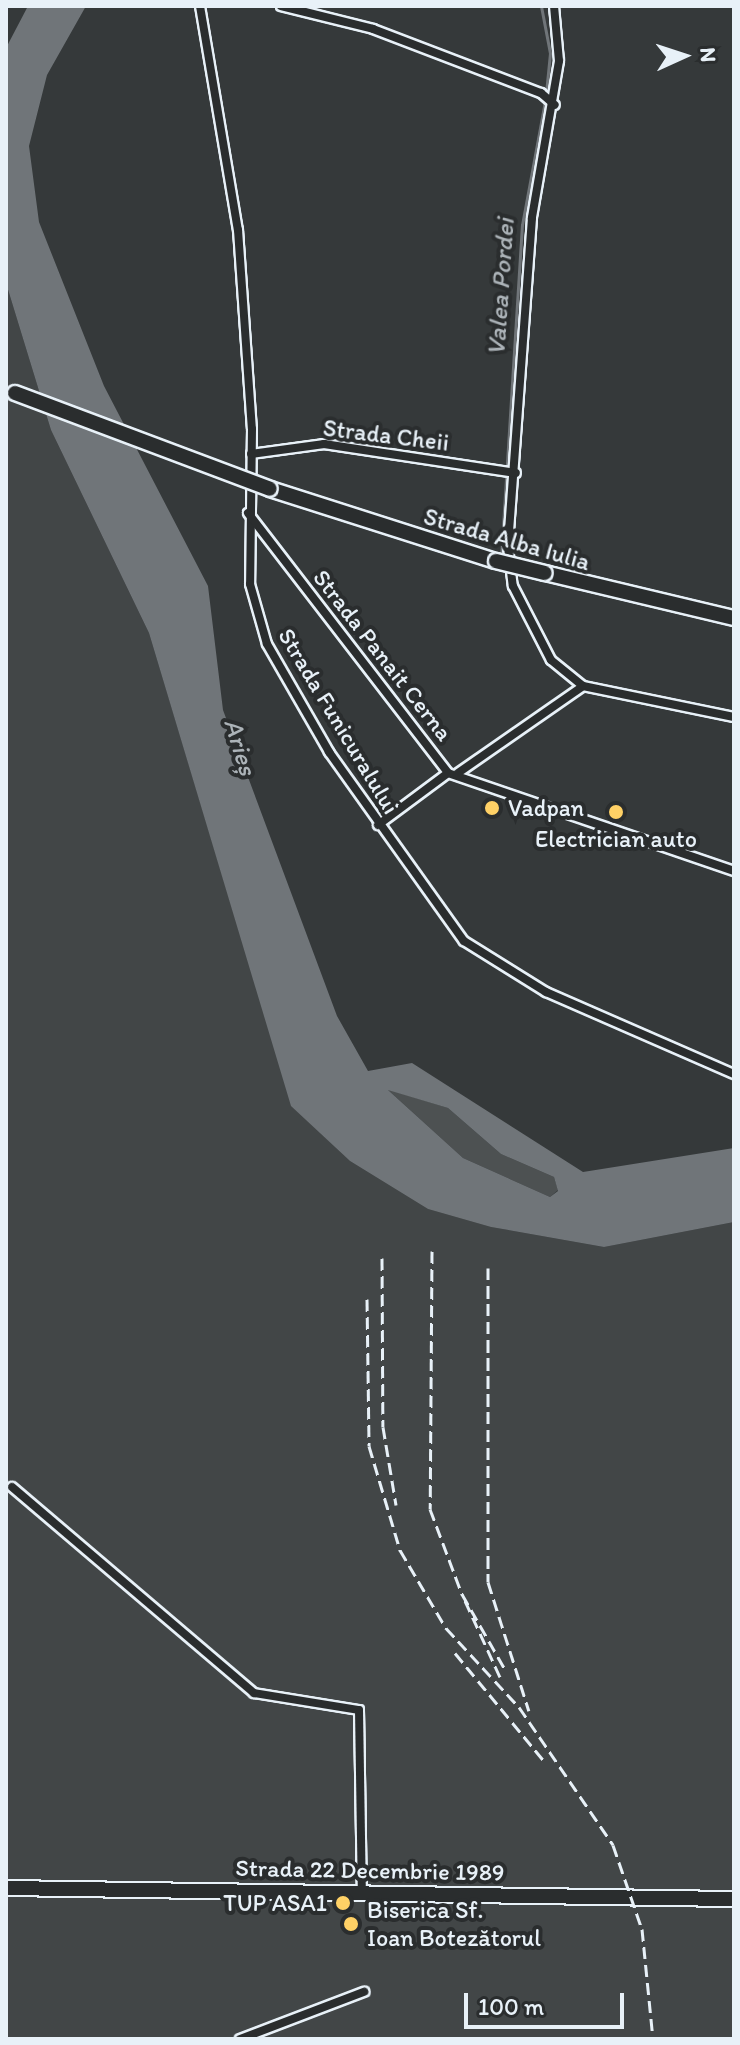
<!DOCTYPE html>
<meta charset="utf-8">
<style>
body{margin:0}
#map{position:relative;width:740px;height:2045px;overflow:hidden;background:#35393a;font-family:Itim,sans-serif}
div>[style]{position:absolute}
.built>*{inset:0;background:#424647}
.green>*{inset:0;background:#4d5152}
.water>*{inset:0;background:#707579}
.stream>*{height:3px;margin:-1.5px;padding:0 1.5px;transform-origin:1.5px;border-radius:1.5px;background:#707579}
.roads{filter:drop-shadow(2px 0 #e8f1f8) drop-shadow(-2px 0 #e8f1f8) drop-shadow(0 2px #e8f1f8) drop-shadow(0 -2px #e8f1f8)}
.minor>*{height:8px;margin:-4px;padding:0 4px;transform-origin:4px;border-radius:4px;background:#2a2d2e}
.primary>*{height:14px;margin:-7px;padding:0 7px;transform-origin:7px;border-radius:7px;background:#2a2d2e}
.rail>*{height:3px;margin-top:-1.5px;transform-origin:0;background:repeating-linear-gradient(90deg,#e8f1f8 0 12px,transparent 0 18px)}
.bridges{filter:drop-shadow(2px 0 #e8f1f8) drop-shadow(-2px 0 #e8f1f8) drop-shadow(0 2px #e8f1f8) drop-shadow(0 -2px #e8f1f8)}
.primary-bridge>*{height:14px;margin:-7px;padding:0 7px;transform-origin:7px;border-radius:7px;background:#2a2d2e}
.dots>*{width:22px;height:22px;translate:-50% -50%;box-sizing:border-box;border:4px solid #2a2d2e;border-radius:50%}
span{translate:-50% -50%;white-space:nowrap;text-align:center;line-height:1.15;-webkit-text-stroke:8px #2a2d2e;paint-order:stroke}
.street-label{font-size:24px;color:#e8f1f8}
.poi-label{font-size:24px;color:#e8f1f8}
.left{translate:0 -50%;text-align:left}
.right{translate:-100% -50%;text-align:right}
.water-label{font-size:26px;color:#acb3b8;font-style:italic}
.frame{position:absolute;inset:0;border:8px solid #e8f1f8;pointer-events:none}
.north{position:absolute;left:644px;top:16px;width:80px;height:80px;-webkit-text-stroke:6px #2a2d2e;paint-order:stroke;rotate:87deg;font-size:22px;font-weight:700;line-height:32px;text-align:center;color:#e8f1f8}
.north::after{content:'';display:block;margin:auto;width:28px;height:36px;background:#e8f1f8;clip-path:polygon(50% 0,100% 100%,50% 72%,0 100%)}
.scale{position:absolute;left:464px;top:1993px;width:160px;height:36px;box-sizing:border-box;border:4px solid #e8f1f8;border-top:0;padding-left:10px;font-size:24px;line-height:28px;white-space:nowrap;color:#e8f1f8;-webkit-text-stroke:6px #2a2d2e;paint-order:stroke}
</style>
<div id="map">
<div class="built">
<div style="clip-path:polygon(6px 283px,51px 430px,149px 633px,292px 1106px,350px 1161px,428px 1209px,491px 1227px,604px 1247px,734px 1222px,734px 2039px,6px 2039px)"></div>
</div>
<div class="green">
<div style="clip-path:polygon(387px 1089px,448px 1108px,501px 1154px,554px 1177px,558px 1190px,550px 1197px,463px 1158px)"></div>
</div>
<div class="water">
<div style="clip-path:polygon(evenodd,28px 6px,86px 6px,47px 75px,29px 146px,39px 222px,104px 386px,208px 586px,223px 710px,337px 1016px,368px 1071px,412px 1063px,583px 1172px,734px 1148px,734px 1222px,604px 1247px,491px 1227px,428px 1209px,350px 1161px,291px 1106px,149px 633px,51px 430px,6px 283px,6px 48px,28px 6px,388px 1090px,448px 1108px,501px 1154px,554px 1177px,558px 1191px,550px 1197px,463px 1158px,388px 1090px)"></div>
</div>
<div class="stream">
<div style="left:541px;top:6px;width:48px;rotate:79.2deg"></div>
<div style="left:550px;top:53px;width:40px;rotate:95.7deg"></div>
<div style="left:501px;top:558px;width:334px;rotate:-86.4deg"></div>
<div style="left:522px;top:225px;width:126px;rotate:-79.5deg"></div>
</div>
<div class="roads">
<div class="minor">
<div style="left:200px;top:6px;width:227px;rotate:80.4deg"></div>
<div style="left:238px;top:230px;width:199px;rotate:86deg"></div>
<div style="left:252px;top:429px;width:155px;rotate:90.7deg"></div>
<div style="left:250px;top:584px;width:62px;rotate:74.2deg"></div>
<div style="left:267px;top:644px;width:125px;rotate:60.1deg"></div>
<div style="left:329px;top:752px;width:232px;rotate:54.5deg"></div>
<div style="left:464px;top:941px;width:97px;rotate:31.9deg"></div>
<div style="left:546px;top:992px;width:205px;rotate:23.6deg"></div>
<div style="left:281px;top:6px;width:95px;rotate:14deg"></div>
<div style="left:373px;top:29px;width:180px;rotate:20.9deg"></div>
<div style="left:541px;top:93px;width:18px;rotate:41deg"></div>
<div style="left:554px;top:6px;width:55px;rotate:84.8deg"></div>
<div style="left:559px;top:61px;width:159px;rotate:99.8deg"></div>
<div style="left:532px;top:218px;width:330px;rotate:94.2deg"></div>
<div style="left:508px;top:547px;width:39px;rotate:83deg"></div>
<div style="left:513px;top:586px;width:83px;rotate:62.8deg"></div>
<div style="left:551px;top:660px;width:41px;rotate:39.1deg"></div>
<div style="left:583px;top:686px;width:154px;rotate:11.6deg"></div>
<div style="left:251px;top:454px;width:74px;rotate:-7.8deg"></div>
<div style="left:324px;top:444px;width:194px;rotate:8.6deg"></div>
<div style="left:248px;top:513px;width:328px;rotate:52.4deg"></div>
<div style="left:448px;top:773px;width:302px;rotate:18.9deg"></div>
<div style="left:458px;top:773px;width:152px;rotate:-34.8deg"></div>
<div style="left:378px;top:825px;width:87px;rotate:-36.6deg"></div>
<div style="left:12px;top:1487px;width:318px;rotate:40.4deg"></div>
<div style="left:254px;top:1693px;width:106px;rotate:9.2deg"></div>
<div style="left:359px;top:1710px;width:182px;rotate:89.1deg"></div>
<div style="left:240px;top:2039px;width:133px;rotate:-20.8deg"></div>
</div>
<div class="primary">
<div style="left:270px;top:489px;width:237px;rotate:17.7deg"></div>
<div style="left:545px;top:573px;width:194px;rotate:13.4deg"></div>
<div style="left:6px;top:1888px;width:728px;rotate:0.87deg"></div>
</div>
</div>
<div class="rail">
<div style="left:432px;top:1251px;width:258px;rotate:90.4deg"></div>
<div style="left:430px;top:1509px;width:91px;rotate:69.4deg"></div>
<div style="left:382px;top:1258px;width:169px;rotate:89.7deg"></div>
<div style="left:383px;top:1427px;width:79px;rotate:80.5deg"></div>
<div style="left:488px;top:1268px;width:314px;rotate:90deg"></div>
<div style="left:488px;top:1582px;width:135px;rotate:72.4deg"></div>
<div style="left:367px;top:1299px;width:147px;rotate:89.2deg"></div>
<div style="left:369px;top:1446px;width:109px;rotate:73.4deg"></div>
<div style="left:400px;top:1550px;width:91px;rotate:59.5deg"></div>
<div style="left:446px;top:1628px;width:108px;rotate:47.3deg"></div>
<div style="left:519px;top:1707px;width:167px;rotate:55.7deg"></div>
<div style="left:613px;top:1845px;width:89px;rotate:71deg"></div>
<div style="left:642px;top:1929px;width:111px;rotate:84.3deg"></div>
<div style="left:455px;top:1653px;width:140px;rotate:50.5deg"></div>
<div style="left:500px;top:1677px;width:91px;rotate:-114.6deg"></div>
<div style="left:462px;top:1594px;width:89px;rotate:60.3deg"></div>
</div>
<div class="bridges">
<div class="primary-bridge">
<div style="left:15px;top:393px;width:272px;rotate:20.6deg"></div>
<div style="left:496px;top:561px;width:50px;rotate:13.8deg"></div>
</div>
</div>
<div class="dots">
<div style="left:492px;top:808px;background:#ffd166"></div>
<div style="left:616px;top:812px;background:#ffd166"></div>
<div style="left:343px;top:1903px;background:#ffd166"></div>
<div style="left:351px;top:1924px;background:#ffd166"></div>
</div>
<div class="street-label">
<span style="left:386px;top:435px;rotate:7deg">Strada Cheii</span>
<span style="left:507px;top:539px;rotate:16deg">Strada Alba Iulia</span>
<span style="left:383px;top:655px;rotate:52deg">Strada Panait Cerna</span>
<span style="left:339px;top:721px;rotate:59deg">Strada Funicuralului</span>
<span style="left:370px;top:1870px;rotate:1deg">Strada 22 Decembrie 1989</span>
</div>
<div class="poi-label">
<span class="left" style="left:508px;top:808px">Vadpan</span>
<span style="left:616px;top:839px">Electrician auto</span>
<span class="right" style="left:327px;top:1903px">TUP ASA1</span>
<span class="left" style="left:367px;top:1924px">Biserica Sf.<br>Ioan Botezătorul</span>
</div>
<div class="water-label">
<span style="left:501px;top:287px;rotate:-86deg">Valea Pordei</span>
<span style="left:240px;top:747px;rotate:73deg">Arieș</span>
</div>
<div class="frame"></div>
<div class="north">N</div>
<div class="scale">100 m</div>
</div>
